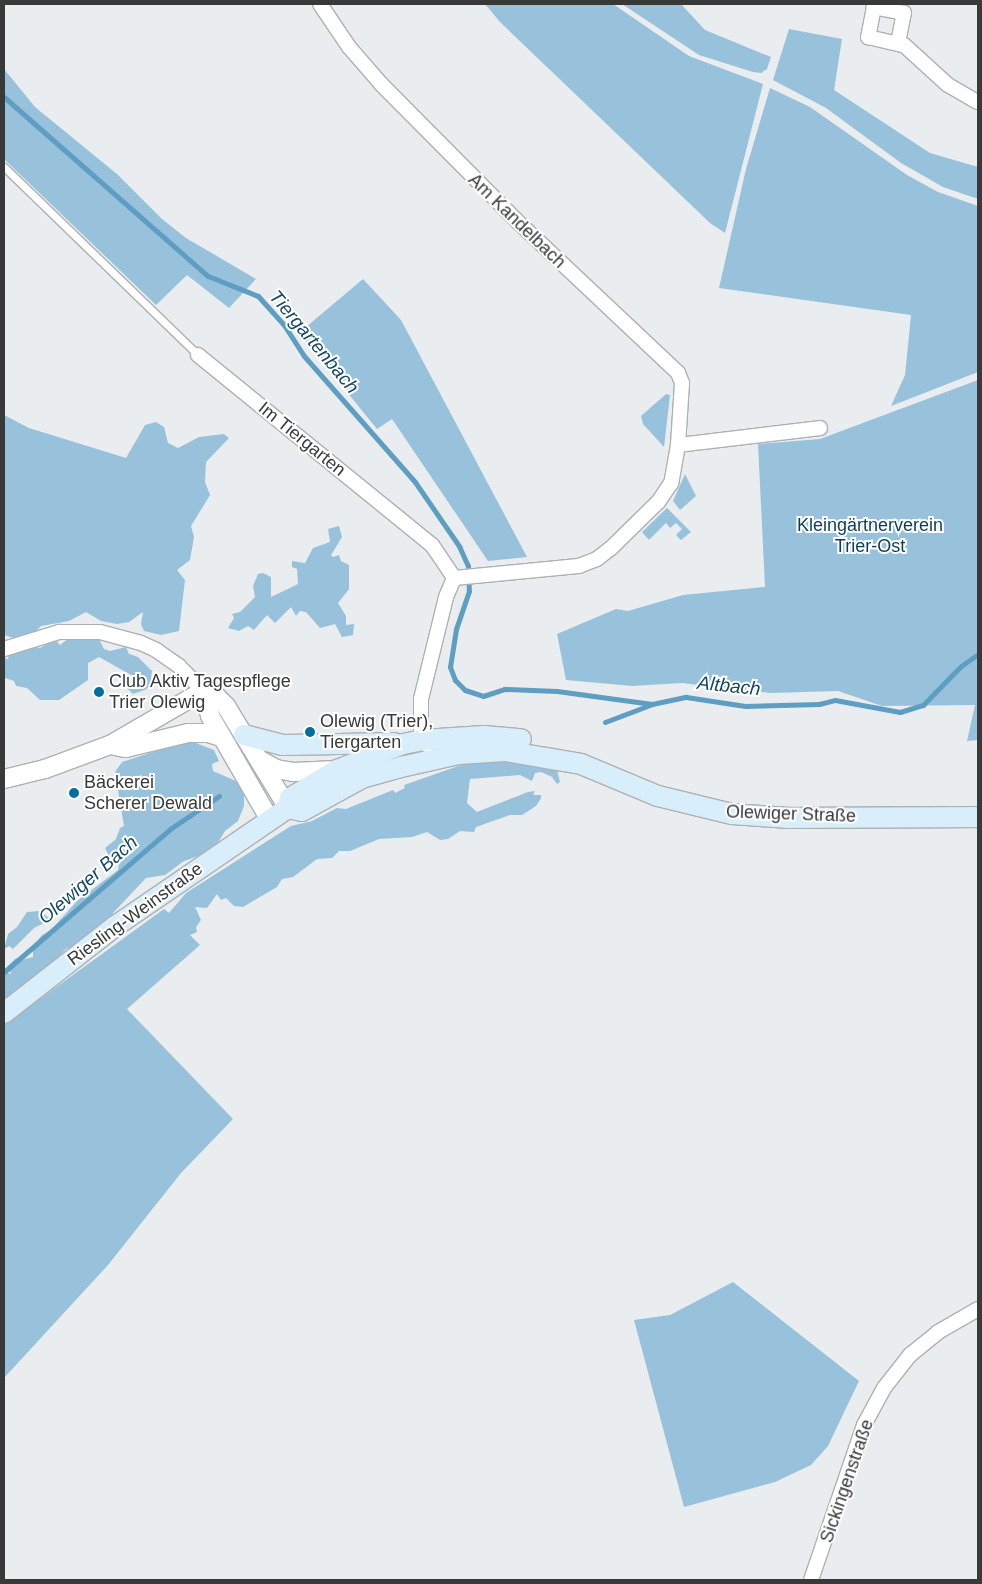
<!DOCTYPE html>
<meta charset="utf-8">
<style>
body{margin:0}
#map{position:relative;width:982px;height:1584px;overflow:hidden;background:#e9edef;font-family:Helvetica,sans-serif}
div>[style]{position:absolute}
.green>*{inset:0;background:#98c2db}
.stream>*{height:5px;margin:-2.5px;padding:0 2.5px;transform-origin:2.5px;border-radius:2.5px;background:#5e9ec2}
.roads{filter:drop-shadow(1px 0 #aeb1b3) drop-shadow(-1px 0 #aeb1b3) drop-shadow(0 1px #aeb1b3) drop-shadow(0 -1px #aeb1b3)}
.service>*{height:7px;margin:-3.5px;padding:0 3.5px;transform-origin:3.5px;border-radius:3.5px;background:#fff}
.minor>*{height:14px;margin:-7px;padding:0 7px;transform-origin:7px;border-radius:7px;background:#fff}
.tertiary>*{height:18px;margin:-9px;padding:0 9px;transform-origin:9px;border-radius:9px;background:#fff}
.secondary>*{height:20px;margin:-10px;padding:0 10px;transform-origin:10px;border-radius:10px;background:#d8eefa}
.dots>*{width:14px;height:14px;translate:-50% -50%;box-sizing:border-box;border:2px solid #fff;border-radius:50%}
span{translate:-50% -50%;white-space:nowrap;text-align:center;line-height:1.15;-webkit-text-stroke:4px #fff;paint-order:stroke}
.street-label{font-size:18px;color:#383a3a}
.park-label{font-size:18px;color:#083f58}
.poi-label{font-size:18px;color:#383a3a}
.left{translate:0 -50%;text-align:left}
.water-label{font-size:19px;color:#154862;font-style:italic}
.frame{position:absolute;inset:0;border:5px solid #383a3a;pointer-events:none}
</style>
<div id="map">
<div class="green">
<div style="clip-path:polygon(485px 4px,613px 4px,689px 56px,763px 84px,725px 233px,710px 223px,500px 22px)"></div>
<div style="clip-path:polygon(622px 4px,681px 4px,705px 30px,771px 57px,767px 69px,761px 73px,753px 72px,699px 55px)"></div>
<div style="clip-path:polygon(789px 29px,842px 39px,834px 90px,930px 153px,978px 167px,978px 199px,943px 187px,901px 163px,826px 108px,773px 80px)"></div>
<div style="clip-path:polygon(4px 69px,35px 107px,117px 174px,162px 219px,186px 238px,256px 279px,229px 308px,187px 275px,156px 305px,4px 159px)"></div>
<div style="clip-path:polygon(770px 88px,810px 107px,907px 175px,938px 192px,978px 206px,978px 372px,891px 406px,905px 375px,911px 315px,719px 288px,746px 169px)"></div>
<div style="clip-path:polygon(363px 279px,401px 320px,527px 557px,488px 561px,392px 419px,377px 429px,299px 333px)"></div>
<div style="clip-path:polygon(978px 380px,978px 740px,967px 741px,975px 705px,882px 706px,838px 691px,771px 693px,682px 683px,632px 686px,566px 680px,557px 634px,616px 609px,628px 611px,683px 595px,765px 587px,758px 444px,820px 439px)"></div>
<div style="clip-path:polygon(666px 394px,670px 395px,664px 447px,643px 424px,641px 416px)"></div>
<div style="clip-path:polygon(4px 415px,29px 428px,126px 458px,145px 425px,156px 422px,164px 427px,168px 443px,178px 448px,199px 437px,224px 434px,229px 438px,206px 462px,205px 482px,210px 495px,191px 526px,194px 537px,190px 560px,177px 570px,185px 580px,179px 631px,161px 635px,144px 631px,141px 624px,143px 612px,129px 622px,117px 624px,101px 621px,86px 612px,69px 621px,41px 626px,31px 636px,17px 639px,4px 635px)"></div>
<div style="clip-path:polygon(685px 474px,696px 496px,680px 510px,673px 501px)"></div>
<div style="clip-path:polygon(667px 508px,691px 532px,681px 540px,676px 535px,682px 529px,676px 523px,670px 528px,666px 523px,649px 540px,642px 532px)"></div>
<div style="clip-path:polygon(339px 526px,342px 537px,331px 555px,333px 557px,339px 555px,341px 561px,349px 565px,349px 589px,338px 603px,346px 616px,346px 625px,354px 624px,353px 635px,342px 637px,335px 624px,320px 628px,306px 612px,300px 611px,296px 616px,291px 607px,275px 623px,267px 615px,254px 630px,248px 626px,239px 631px,228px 628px,234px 618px,232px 614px,240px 612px,255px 597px,253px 586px,258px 574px,263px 573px,271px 577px,271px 597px,298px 584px,297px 569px,292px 567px,292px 561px,305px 563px,313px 548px,330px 542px,328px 529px)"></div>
<div style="clip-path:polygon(69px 638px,99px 639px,104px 649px,110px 651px,126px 647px,129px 654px,138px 657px,152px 671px,150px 688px,133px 694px,127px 688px,131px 675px,99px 657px,88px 663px,88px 680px,59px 700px,40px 700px,27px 688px,16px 686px,14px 681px,5px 678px,4px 658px,8px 659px,9px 654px,31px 646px,40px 648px,55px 639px,60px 645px)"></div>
<div style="clip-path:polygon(193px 738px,193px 742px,214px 750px,219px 761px,212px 764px,213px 771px,238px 782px,244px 792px,244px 806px,238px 821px,225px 831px,216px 846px,204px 854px,184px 861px,165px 875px,146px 878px,113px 913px,111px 920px,82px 943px,66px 949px,4px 1009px,4px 972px,11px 974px,8px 966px,16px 958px,21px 960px,33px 957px,33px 946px,42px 935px,50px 931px,77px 901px,118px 870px,119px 862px,109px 856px,105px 848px,116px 839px,120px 828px,124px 826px,115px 772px,122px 762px,159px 750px,164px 743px)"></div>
<div style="clip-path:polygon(501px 760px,557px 770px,560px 782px,557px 784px,552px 777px,541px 772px,535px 773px,532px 781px,520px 775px,470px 779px,467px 803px,477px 812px,528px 792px,535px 791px,533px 795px,541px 795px,541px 798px,536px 806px,522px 815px,510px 815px,476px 827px,474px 832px,460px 831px,448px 839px,440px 840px,427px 832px,412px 837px,379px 839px,350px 851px,339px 851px,332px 858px,317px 859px,293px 877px,282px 879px,277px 887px,243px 907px,234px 906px,226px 898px,221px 900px,217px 894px,207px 908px,195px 907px,201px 920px,196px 927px,197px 932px,190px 935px,200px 945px,127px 1009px,233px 1119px,181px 1173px,108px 1265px,4px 1378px,4px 1025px,164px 909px,169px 913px,186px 893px,291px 826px,312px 821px,337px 808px,346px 809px,393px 790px,395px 793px,405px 788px,404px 785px,464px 764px)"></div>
<div style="clip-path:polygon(40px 911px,49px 918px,48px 921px,34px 928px,13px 949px,9px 946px,4px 949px,8px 934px,17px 927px,27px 912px)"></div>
<div style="clip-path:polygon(733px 1282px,859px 1381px,828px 1446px,811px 1465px,775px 1482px,684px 1507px,634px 1320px,670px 1315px)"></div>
</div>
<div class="stream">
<div style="left:4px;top:97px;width:271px;rotate:41.3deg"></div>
<div style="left:208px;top:276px;width:54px;rotate:21.8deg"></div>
<div style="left:258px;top:296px;width:39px;rotate:48deg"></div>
<div style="left:284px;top:325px;width:37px;rotate:57deg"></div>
<div style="left:304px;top:356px;width:168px;rotate:48.6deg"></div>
<div style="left:415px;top:482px;width:78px;rotate:55.5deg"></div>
<div style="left:459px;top:546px;width:22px;rotate:66deg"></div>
<div style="left:468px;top:566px;width:25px;rotate:88deg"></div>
<div style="left:469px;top:591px;width:40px;rotate:108.9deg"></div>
<div style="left:456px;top:629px;width:38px;rotate:99deg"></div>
<div style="left:450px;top:667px;width:14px;rotate:69deg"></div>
<div style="left:455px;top:680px;width:14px;rotate:45deg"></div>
<div style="left:465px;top:690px;width:19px;rotate:18deg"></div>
<div style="left:483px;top:696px;width:23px;rotate:-18deg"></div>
<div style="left:505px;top:689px;width:52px;rotate:2.2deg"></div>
<div style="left:557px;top:691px;width:96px;rotate:7.8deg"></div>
<div style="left:652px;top:704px;width:35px;rotate:-12deg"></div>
<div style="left:686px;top:697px;width:60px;rotate:8.7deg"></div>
<div style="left:745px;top:706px;width:74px;rotate:-1.5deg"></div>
<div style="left:819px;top:704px;width:16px;rotate:-14deg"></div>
<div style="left:835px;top:700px;width:66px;rotate:10.5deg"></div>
<div style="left:900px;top:712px;width:24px;rotate:-17deg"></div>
<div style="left:923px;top:705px;width:54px;rotate:-45.7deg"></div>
<div style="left:961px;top:666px;width:21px;rotate:-35deg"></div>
<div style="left:605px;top:722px;width:48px;rotate:-20.7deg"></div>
<div style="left:4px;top:972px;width:219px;rotate:-40.7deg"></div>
<div style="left:170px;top:829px;width:59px;rotate:-34deg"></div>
</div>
<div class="roads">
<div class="service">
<div style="left:4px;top:167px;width:270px;rotate:44.1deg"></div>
</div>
<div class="minor">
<div style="left:320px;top:4px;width:52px;rotate:56deg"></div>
<div style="left:349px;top:47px;width:50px;rotate:49deg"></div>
<div style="left:382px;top:85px;width:193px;rotate:45.2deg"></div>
<div style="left:518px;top:222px;width:220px;rotate:43.3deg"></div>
<div style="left:678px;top:373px;width:11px;rotate:68deg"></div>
<div style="left:682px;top:383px;width:62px;rotate:93.7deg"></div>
<div style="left:678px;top:445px;width:39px;rotate:100deg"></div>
<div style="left:671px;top:483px;width:23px;rotate:124deg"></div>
<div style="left:658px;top:502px;width:66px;rotate:135.6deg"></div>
<div style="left:611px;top:548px;width:18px;rotate:142deg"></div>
<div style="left:597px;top:559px;width:19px;rotate:159deg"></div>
<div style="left:579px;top:566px;width:126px;rotate:174.5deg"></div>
<div style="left:898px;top:43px;width:31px;rotate:-79deg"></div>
<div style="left:904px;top:13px;width:31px;rotate:-169deg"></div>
<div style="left:874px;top:7px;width:31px;rotate:101deg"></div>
<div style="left:868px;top:37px;width:37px;rotate:13deg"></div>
<div style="left:904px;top:45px;width:59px;rotate:42.3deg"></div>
<div style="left:948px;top:85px;width:34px;rotate:30deg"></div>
<div style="left:198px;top:355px;width:301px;rotate:39.1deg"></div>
<div style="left:432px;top:545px;width:40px;rotate:56deg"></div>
<div style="left:678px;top:445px;width:143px;rotate:-6.8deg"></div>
<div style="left:4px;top:649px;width:58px;rotate:-17.2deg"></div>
<div style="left:59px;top:632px;width:41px"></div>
<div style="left:100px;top:632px;width:42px;rotate:15deg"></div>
<div style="left:141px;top:643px;width:17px;rotate:25deg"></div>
<div style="left:156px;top:650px;width:28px;rotate:35deg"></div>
<div style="left:179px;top:666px;width:35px;rotate:46deg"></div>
<div style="left:427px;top:745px;width:13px;rotate:-117deg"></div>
<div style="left:421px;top:733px;width:34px;rotate:-90deg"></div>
<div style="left:421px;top:699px;width:105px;rotate:-76.2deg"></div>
<div style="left:446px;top:597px;width:21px;rotate:-67deg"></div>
<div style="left:811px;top:1580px;width:164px;rotate:-71.1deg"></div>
<div style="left:864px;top:1425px;width:42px;rotate:-61.6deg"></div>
<div style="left:884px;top:1388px;width:42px;rotate:-51.8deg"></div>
<div style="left:910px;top:1355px;width:36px;rotate:-39deg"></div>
<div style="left:938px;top:1332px;width:46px;rotate:-29.9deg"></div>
</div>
<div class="tertiary">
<div style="left:203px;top:691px;width:13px;rotate:18deg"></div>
<div style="left:215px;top:695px;width:16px;rotate:45deg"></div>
<div style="left:226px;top:706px;width:119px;rotate:58.7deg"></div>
<div style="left:203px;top:691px;width:26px;rotate:74deg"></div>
<div style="left:210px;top:716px;width:120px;rotate:60deg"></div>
<div style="left:110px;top:745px;width:16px;rotate:11deg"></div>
<div style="left:126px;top:748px;width:64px;rotate:-13.6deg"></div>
<div style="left:188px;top:733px;width:20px"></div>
<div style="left:208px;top:733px;width:14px;rotate:17deg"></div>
<div style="left:260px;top:760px;width:18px;rotate:29deg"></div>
<div style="left:276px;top:769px;width:17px;rotate:10deg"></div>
<div style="left:293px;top:772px;width:44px;rotate:-2.6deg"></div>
<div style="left:4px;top:779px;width:42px;rotate:-13.7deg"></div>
<div style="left:45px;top:769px;width:69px;rotate:-20.3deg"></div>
<div style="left:110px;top:745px;width:108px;rotate:-30.1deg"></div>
</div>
<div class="secondary">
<div style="left:244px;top:735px;width:40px;rotate:14.4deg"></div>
<div style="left:283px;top:745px;width:111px;rotate:-1deg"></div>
<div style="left:288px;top:808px;width:14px;rotate:12deg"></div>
<div style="left:302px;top:811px;width:68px;rotate:-28.8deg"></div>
<div style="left:362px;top:778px;width:41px;rotate:-15.8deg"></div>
<div style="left:401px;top:767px;width:58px;rotate:-12.8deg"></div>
<div style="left:458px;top:754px;width:47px;rotate:-3.7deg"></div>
<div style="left:505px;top:751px;width:77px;rotate:9.7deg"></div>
<div style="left:581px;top:764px;width:83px;rotate:22.6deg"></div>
<div style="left:658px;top:796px;width:76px;rotate:13.7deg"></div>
<div style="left:732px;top:814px;width:57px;rotate:4deg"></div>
<div style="left:789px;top:818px;width:189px;rotate:-0.3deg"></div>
<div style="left:4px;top:1013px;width:140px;rotate:-38deg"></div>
<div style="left:114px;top:927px;width:211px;rotate:-34.4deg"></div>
<div style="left:288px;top:808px;width:10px;rotate:-79deg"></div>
<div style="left:290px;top:798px;width:55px;rotate:-30.8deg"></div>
<div style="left:337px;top:770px;width:71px;rotate:-21.5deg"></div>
<div style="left:403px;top:744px;width:20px;rotate:-11deg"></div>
<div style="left:423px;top:740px;width:61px;rotate:-3.8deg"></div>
<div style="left:484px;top:736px;width:37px;rotate:5deg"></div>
</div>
</div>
<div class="dots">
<div style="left:99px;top:692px;background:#02709c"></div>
<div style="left:310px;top:732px;background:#02709c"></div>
<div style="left:74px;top:793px;background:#02709c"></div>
</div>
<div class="street-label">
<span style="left:517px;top:221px;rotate:44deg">Am Kandelbach</span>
<span style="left:302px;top:439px;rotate:39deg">Im Tiergarten</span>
<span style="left:791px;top:814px;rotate:2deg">Olewiger Straße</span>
<span style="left:135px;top:914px;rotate:-36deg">Riesling-Weinstraße</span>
<span style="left:847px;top:1481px;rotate:-71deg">Sickingenstraße</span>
</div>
<div class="park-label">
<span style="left:870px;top:536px">Kleingärtnerverein<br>Trier-Ost</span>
</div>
<div class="poi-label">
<span class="left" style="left:109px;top:692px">Club Aktiv Tagespflege<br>Trier Olewig</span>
<span class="left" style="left:320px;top:732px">Olewig (Trier),<br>Tiergarten</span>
<span class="left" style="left:84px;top:793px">Bäckerei<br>Scherer Dewald</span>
</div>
<div class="water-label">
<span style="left:314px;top:342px;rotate:50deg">Tiergartenbach</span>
<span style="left:729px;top:686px;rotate:6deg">Altbach</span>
<span style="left:88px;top:880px;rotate:-41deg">Olewiger Bach</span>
</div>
<div class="frame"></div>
</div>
